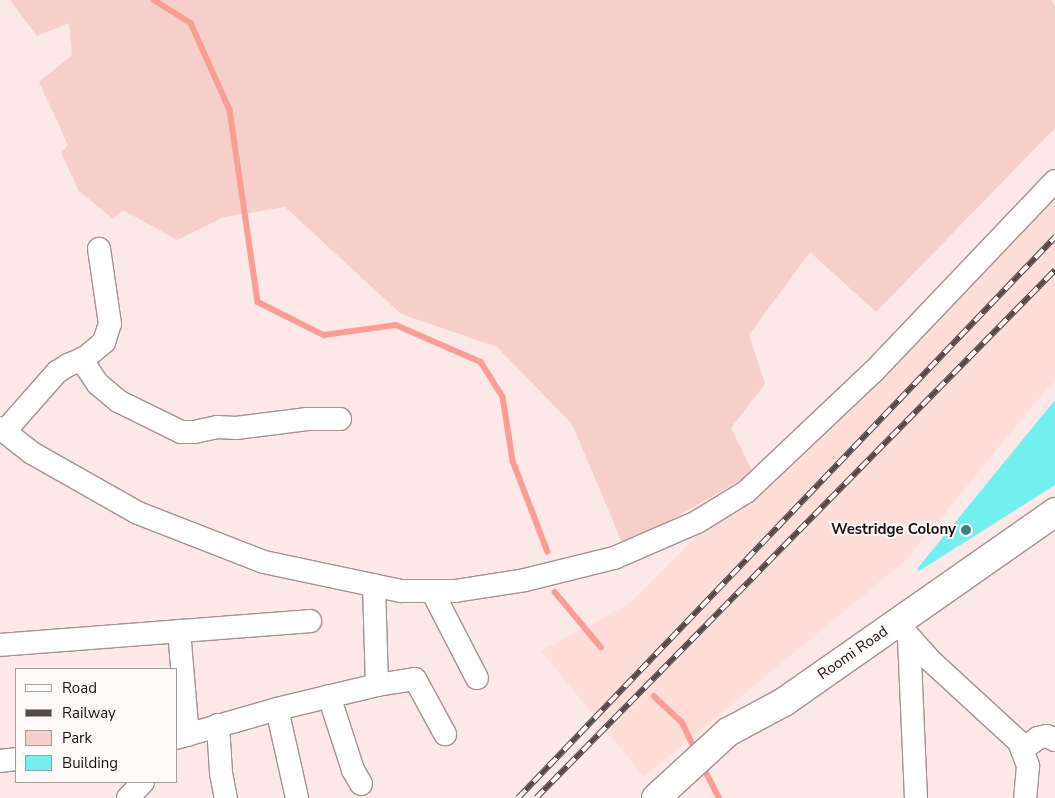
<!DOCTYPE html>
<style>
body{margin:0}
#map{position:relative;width:1055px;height:798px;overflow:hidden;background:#fce8e6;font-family:"Nunito Sans",sans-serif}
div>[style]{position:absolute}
.built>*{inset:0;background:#ffdeda}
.green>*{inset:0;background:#f6cfcb}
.stream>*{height:5.5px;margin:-2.75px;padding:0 2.75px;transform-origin:2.75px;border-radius:2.75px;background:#fa9e95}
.building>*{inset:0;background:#72efee}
.roads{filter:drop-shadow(1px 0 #a7918e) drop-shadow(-1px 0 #a7918e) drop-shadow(0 1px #a7918e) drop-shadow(0 -1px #a7918e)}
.minor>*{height:22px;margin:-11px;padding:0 11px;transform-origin:11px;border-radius:11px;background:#fff}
.tertiary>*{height:28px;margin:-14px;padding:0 14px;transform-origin:14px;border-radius:14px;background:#fff}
.rail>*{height:5.5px;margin-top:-2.75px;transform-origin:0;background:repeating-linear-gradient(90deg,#fffaf9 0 11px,#554a49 0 22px);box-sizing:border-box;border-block:1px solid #554a49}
.dots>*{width:14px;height:14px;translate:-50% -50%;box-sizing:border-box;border:2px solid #fffaf9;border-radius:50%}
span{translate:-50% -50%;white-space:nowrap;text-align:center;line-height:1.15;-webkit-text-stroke:4px #fffaf9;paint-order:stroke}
.poi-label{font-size:15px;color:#191110;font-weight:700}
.right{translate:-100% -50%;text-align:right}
.street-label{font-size:15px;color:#191110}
.legend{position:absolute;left:15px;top:668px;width:162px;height:115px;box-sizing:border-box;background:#fffaf9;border:1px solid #a39d9c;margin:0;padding:6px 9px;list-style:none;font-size:15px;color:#191110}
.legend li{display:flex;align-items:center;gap:10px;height:25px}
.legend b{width:25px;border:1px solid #a39d9c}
</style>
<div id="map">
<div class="built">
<div style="clip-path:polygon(1055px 177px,1055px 379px,906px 560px,644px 777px,541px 651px,630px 603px)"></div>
</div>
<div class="green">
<div style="clip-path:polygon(10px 0,1052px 0,1055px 8px,1055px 128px,876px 312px,810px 252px,749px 335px,765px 384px,731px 428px,753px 473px,624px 547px,572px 424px,497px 347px,401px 314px,285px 207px,224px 217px,177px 240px,123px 210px,113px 219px,79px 191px,61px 153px,68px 145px,39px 82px,72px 55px,69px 23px,37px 36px)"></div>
</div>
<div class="stream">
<div style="left:154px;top:0;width:44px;rotate:31.9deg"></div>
<div style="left:191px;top:23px;width:95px;rotate:65.9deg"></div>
<div style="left:230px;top:110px;width:194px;rotate:81.7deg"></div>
<div style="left:258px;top:302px;width:74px;rotate:26.6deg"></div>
<div style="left:324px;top:335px;width:73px;rotate:-7.9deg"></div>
<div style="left:396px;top:325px;width:93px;rotate:23.5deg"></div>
<div style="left:481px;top:362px;width:41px;rotate:57.8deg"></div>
<div style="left:503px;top:397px;width:65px;rotate:81.1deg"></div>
<div style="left:513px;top:461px;width:97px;rotate:69deg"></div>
<div style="left:555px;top:592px;width:72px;rotate:50.1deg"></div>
<div style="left:654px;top:696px;width:38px;rotate:43deg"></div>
<div style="left:682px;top:722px;width:32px;rotate:64deg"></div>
<div style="left:703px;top:766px;width:36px;rotate:63deg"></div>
</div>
<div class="building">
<div style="clip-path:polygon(1055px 400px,1055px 485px,919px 571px,917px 569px)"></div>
</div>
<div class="roads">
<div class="minor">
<div style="left:81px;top:359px;width:30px;rotate:56deg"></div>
<div style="left:98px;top:384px;width:26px;rotate:40deg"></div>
<div style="left:118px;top:401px;width:70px;rotate:26.2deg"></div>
<div style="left:181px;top:432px;width:13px"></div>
<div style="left:194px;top:432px;width:24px;rotate:-12deg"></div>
<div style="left:217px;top:427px;width:19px;rotate:3deg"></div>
<div style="left:236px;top:428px;width:72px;rotate:-7.2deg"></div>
<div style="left:307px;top:419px;width:33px"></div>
<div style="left:0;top:428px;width:41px;rotate:38deg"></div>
<div style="left:32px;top:453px;width:122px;rotate:29.5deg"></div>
<div style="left:138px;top:513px;width:135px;rotate:21.3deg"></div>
<div style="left:264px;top:562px;width:140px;rotate:12deg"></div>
<div style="left:401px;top:591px;width:54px"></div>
<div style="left:455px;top:591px;width:71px;rotate:-8.9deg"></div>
<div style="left:525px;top:580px;width:92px;rotate:-13.9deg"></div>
<div style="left:614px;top:558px;width:90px;rotate:-23.4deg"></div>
<div style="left:697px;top:522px;width:57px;rotate:-31.5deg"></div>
<div style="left:746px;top:492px;width:176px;rotate:-43.4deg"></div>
<div style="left:874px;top:371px;width:262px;rotate:-46.4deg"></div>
<div style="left:5px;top:431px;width:79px;rotate:-48.6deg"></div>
<div style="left:57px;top:372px;width:13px;rotate:-32deg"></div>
<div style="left:68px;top:365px;width:18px;rotate:-22deg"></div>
<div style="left:85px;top:358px;width:25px;rotate:-40deg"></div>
<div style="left:104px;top:342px;width:19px;rotate:-72deg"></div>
<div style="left:110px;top:324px;width:76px;rotate:-98.3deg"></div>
<div style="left:374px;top:585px;width:100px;rotate:88.3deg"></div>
<div style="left:432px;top:591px;width:98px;rotate:62.7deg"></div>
<div style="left:897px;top:623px;width:51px;rotate:48.2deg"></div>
<div style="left:931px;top:661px;width:120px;rotate:42.6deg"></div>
<div style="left:1019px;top:742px;width:26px;rotate:69deg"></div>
<div style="left:1028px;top:766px;width:32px;rotate:95deg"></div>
<div style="left:179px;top:631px;width:104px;rotate:85.1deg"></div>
<div style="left:909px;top:638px;width:160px;rotate:87.5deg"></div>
<div style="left:0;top:645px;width:311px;rotate:-4.4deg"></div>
<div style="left:329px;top:696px;width:78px;rotate:72deg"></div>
<div style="left:353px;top:770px;width:16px;rotate:60deg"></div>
<div style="left:277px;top:709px;width:91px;rotate:77.3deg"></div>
<div style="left:218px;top:725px;width:48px;rotate:86.4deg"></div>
<div style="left:221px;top:773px;width:25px;rotate:79deg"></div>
<div style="left:176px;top:738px;width:105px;rotate:-16deg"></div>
<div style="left:277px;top:709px;width:103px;rotate:-13.5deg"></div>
<div style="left:377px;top:685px;width:38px;rotate:-9deg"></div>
<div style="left:415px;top:679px;width:63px;rotate:61.4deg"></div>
<div style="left:1022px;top:750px;width:20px;rotate:-37deg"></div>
<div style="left:1038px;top:738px;width:9px;rotate:-13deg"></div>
<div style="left:1047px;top:736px;width:9px;rotate:27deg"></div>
<div style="left:0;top:761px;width:16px;rotate:-7deg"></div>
<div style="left:128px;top:798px;width:22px;rotate:-47deg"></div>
</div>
<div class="tertiary">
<div style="left:656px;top:798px;width:98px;rotate:-42.5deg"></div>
<div style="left:728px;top:732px;width:64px;rotate:-28.2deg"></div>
<div style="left:784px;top:702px;width:331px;rotate:-35deg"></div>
</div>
</div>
<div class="rail">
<div style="left:518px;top:798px;width:777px;rotate:-46.25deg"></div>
<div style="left:536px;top:798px;width:740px;rotate:-45.49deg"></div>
</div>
<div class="dots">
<div style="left:966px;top:530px;background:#3a8282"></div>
</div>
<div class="poi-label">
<span class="right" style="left:956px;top:530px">Westridge Colony</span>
</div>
<div class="street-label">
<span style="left:853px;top:653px;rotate:-35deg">Roomi Road</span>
</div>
<ul class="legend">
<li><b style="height:6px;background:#fff"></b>Road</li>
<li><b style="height:6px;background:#554a49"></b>Railway</li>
<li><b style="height:14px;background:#f6cfcb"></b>Park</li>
<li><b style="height:14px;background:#72efee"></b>Building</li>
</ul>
</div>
